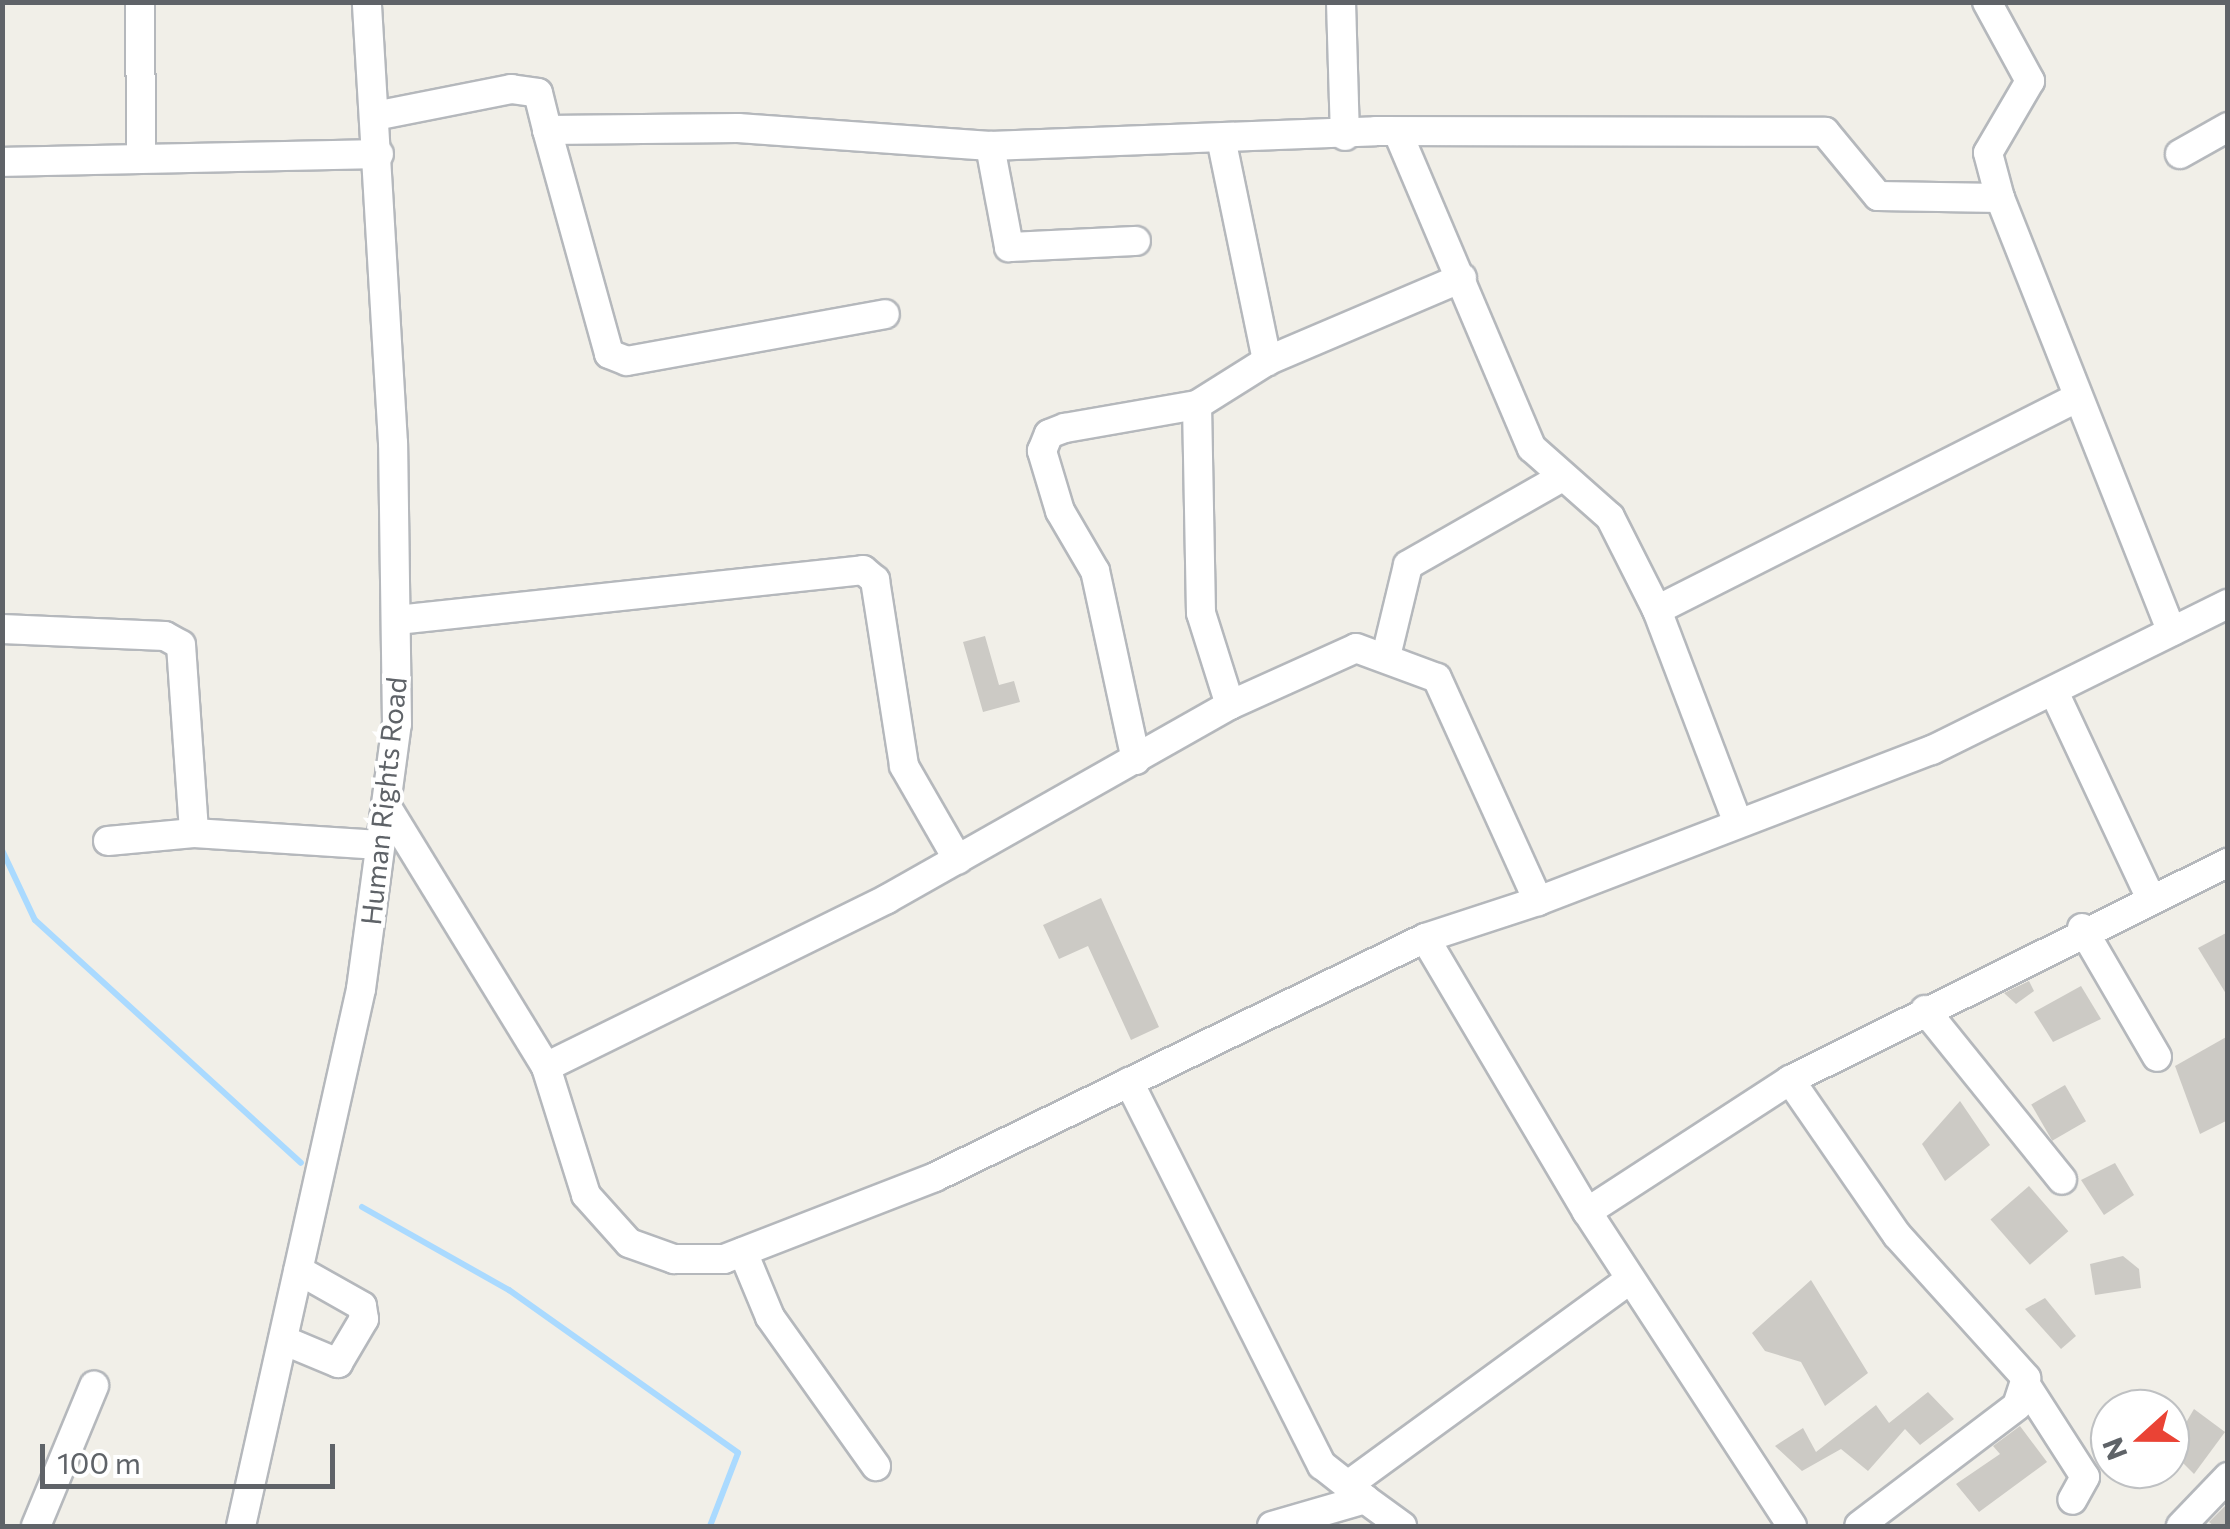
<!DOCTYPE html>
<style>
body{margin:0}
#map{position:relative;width:2230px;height:1529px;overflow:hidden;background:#f1efe8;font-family:Commissioner,sans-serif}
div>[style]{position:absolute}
.stream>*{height:6px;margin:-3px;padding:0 3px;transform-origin:3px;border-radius:3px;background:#aadaff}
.building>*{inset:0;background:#cccac5;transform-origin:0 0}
.roads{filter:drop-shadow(2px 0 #b5b8bc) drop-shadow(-2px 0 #b5b8bc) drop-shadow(0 2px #b5b8bc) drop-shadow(0 -2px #b5b8bc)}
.minor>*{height:28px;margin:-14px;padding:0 14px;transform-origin:14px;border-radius:14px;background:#fff}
span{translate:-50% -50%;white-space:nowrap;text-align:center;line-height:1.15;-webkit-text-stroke:8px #fff;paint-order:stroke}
.street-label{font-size:28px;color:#5f6368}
.frame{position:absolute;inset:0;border:5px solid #5f6368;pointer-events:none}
.north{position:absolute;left:2090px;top:1389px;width:100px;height:100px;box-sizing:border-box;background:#fff;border:2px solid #bfc1c3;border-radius:50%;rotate:249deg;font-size:28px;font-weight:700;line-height:40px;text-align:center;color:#5f6368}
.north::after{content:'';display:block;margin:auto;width:35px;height:45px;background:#ea4335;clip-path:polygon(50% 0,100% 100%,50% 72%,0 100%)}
.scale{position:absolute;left:40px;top:1444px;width:295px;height:45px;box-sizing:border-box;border:5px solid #5f6368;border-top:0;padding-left:12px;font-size:30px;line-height:35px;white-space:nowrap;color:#5f6368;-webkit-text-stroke:8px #fff;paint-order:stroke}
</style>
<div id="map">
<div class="stream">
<div style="left:2px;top:850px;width:77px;rotate:64.8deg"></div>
<div style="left:35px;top:920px;width:360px;rotate:42.4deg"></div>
<div style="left:362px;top:1207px;width:169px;rotate:29.5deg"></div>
<div style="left:509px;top:1290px;width:281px;rotate:35.4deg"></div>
<div style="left:738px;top:1453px;width:78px;rotate:111deg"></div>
</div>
<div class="building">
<div style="clip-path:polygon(985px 636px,999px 685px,1014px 681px,1020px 702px,983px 712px,963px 642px)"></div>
<div style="clip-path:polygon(1101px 898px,1159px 1027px,1131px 1040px,1088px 946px,1059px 959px,1043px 925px)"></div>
<div style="clip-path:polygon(2228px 932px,2228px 997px,2198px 948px)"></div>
<div style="clip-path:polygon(2029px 981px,2034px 991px,2016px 1004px,2004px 993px)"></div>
<div style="clip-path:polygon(2081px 986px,2101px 1019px,2053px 1042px,2034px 1012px)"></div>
<div style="clip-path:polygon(2228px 1036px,2228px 1120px,2200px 1134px,2175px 1066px)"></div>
<div style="left:2065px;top:1085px;width:42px;height:39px;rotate:60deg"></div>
<div style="clip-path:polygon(1960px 1101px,1990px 1145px,1945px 1181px,1922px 1144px)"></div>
<div style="clip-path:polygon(2115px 1163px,2134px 1195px,2104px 1215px,2081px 1180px)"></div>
<div style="left:2029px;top:1186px;width:60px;height:51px;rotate:49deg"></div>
<div style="clip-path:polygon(2123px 1256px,2139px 1269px,2141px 1288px,2095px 1295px,2090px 1264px)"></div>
<div style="clip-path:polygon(1811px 1280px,1868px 1373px,1825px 1406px,1801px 1362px,1765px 1351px,1752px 1333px)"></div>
<div style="clip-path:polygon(2045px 1298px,2076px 1336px,2061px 1349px,2025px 1309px)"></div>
<div style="clip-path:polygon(1928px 1392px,1954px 1419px,1920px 1445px,1905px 1429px,1868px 1471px,1841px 1449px,1802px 1471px,1775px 1446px,1803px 1428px,1816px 1452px,1876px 1405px,1889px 1423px)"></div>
<div style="clip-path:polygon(2194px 1409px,2225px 1432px,2194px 1474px,2170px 1450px)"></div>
<div style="clip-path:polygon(2020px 1426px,2047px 1462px,1979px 1512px,1956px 1484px,2000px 1454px,1993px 1446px)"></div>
<div style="clip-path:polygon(2228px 1503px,2228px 1526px,2214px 1526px,2209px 1522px)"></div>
</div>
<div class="roads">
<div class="minor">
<div style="left:140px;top:2px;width:152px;rotate:89.6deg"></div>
<div style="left:1341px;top:2px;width:134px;rotate:88.3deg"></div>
<div style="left:1987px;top:2px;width:90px;rotate:61.4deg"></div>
<div style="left:2030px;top:81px;width:83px;rotate:120.3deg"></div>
<div style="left:1988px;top:153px;width:47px;rotate:75.1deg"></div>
<div style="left:2000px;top:198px;width:466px;rotate:68.4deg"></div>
<div style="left:375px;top:116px;width:139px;rotate:-11.2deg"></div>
<div style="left:511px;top:89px;width:27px;rotate:8deg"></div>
<div style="left:538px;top:93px;width:38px;rotate:76deg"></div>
<div style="left:547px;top:130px;width:191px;rotate:-0.6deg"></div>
<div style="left:738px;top:128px;width:253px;rotate:4.1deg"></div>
<div style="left:990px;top:146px;width:386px;rotate:-2.2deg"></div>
<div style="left:1376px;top:131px;width:449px;rotate:0.1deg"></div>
<div style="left:1825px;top:132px;width:83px;rotate:50.4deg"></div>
<div style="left:1878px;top:196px;width:122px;rotate:0.9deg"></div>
<div style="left:547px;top:130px;width:232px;rotate:74.5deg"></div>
<div style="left:609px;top:354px;width:19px;rotate:21deg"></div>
<div style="left:627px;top:361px;width:262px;rotate:-10.3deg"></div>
<div style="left:1398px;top:133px;width:342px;rotate:67deg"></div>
<div style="left:1532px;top:448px;width:104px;rotate:41.5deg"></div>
<div style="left:1610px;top:517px;width:104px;rotate:63.2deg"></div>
<div style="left:1657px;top:610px;width:226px;rotate:69.2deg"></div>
<div style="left:1222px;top:143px;width:223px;rotate:78.3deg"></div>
<div style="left:990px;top:146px;width:103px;rotate:79.3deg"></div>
<div style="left:1009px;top:247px;width:127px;rotate:-2.7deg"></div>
<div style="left:2180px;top:154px;width:55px;rotate:-29.4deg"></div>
<div style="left:2px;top:162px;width:377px;rotate:-1.2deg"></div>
<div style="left:1657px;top:610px;width:466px;rotate:-26.8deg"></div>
<div style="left:397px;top:620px;width:469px;rotate:-6.1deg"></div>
<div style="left:863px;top:570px;width:16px;rotate:40deg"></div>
<div style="left:875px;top:580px;width:188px;rotate:81.1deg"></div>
<div style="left:904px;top:766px;width:108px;rotate:60.1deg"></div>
<div style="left:2px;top:629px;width:163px;rotate:2.5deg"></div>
<div style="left:165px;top:636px;width:18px;rotate:29deg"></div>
<div style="left:181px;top:645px;width:188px;rotate:86deg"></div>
<div style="left:1387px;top:652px;width:89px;rotate:-76.4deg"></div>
<div style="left:1408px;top:565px;width:174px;rotate:-29.7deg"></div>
<div style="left:2055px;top:694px;width:226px;rotate:64.9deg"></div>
<div style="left:1230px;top:705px;width:96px;rotate:-107.5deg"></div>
<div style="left:1201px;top:613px;width:208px;rotate:-91.1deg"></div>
<div style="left:1197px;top:405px;width:83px;rotate:-32.2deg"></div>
<div style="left:1267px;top:361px;width:212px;rotate:-23.1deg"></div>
<div style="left:1136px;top:760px;width:193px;rotate:-102.2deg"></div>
<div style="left:1095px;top:571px;width:69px;rotate:-120.3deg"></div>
<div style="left:1060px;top:511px;width:63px;rotate:-106.7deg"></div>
<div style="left:1042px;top:451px;width:18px;rotate:-68deg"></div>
<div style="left:1049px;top:434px;width:17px;rotate:-21deg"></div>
<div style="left:1065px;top:428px;width:134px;rotate:-9.9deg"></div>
<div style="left:388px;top:809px;width:303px;rotate:58.5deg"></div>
<div style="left:546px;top:1067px;width:134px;rotate:72.6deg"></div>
<div style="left:586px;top:1195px;width:64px;rotate:48.1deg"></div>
<div style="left:629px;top:1243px;width:48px;rotate:19.6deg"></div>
<div style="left:674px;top:1259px;width:50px"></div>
<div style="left:724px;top:1259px;width:226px;rotate:-21.2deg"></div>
<div style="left:935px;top:1177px;width:545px;rotate:-26deg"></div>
<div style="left:1425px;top:938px;width:119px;rotate:-18.1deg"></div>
<div style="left:108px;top:841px;width:86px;rotate:-5.3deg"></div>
<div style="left:194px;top:833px;width:186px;rotate:3.7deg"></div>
<div style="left:2082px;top:928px;width:149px;rotate:59.8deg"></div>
<div style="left:1425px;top:938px;width:318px;rotate:59.4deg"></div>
<div style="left:1925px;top:1010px;width:218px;rotate:51.1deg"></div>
<div style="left:546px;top:1067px;width:380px;rotate:-26.2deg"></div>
<div style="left:887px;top:899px;width:394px;rotate:-29.5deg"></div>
<div style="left:1230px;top:705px;width:138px;rotate:-24.3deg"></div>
<div style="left:1356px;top:648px;width:86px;rotate:20.3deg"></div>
<div style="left:1437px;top:678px;width:245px;rotate:65.6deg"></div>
<div style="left:1538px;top:901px;width:422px;rotate:-21deg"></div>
<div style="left:1932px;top:750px;width:330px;rotate:-26.3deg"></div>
<div style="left:1790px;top:1080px;width:188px;rotate:55.4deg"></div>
<div style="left:1897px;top:1235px;width:193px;rotate:47.9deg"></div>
<div style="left:2026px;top:1378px;width:29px;rotate:108deg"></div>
<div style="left:2017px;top:1406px;width:198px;rotate:142.8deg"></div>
<div style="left:1129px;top:1082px;width:429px;rotate:63.3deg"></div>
<div style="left:1322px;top:1465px;width:55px;rotate:38.3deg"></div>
<div style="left:743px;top:1252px;width:70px;rotate:67.4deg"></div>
<div style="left:770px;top:1317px;width:183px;rotate:54.6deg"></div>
<div style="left:283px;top:1340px;width:60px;rotate:22.7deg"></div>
<div style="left:338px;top:1363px;width:51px;rotate:-59.4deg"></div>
<div style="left:364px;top:1319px;width:13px;rotate:-99deg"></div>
<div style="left:362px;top:1306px;width:73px;rotate:-150.6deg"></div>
<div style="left:2026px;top:1385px;width:109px;rotate:57.3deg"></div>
<div style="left:2085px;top:1477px;width:26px;rotate:119deg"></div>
<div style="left:1348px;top:1485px;width:344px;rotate:-36.1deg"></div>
<div style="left:36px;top:1526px;width:152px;rotate:-67.5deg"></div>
<div style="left:241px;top:1526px;width:550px;rotate:-77.4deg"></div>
<div style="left:361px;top:989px;width:267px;rotate:-82.3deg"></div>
<div style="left:397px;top:724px;width:281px;rotate:-90.8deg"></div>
<div style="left:393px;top:443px;width:442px;rotate:-93.4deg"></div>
<div style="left:1272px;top:1526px;width:97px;rotate:-16.2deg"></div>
<div style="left:1365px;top:1499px;width:46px;rotate:36.1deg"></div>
<div style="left:1792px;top:1526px;width:375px;rotate:-123.1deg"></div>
<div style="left:1587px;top:1212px;width:242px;rotate:-33deg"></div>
<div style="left:1790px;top:1080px;width:489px;rotate:-26.4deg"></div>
<div style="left:2181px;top:1526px;width:68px;rotate:-46.2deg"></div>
</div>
</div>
<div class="street-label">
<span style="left:383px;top:801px;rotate:-84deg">Human Rights Road</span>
</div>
<div class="frame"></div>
<div class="north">N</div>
<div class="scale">100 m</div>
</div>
